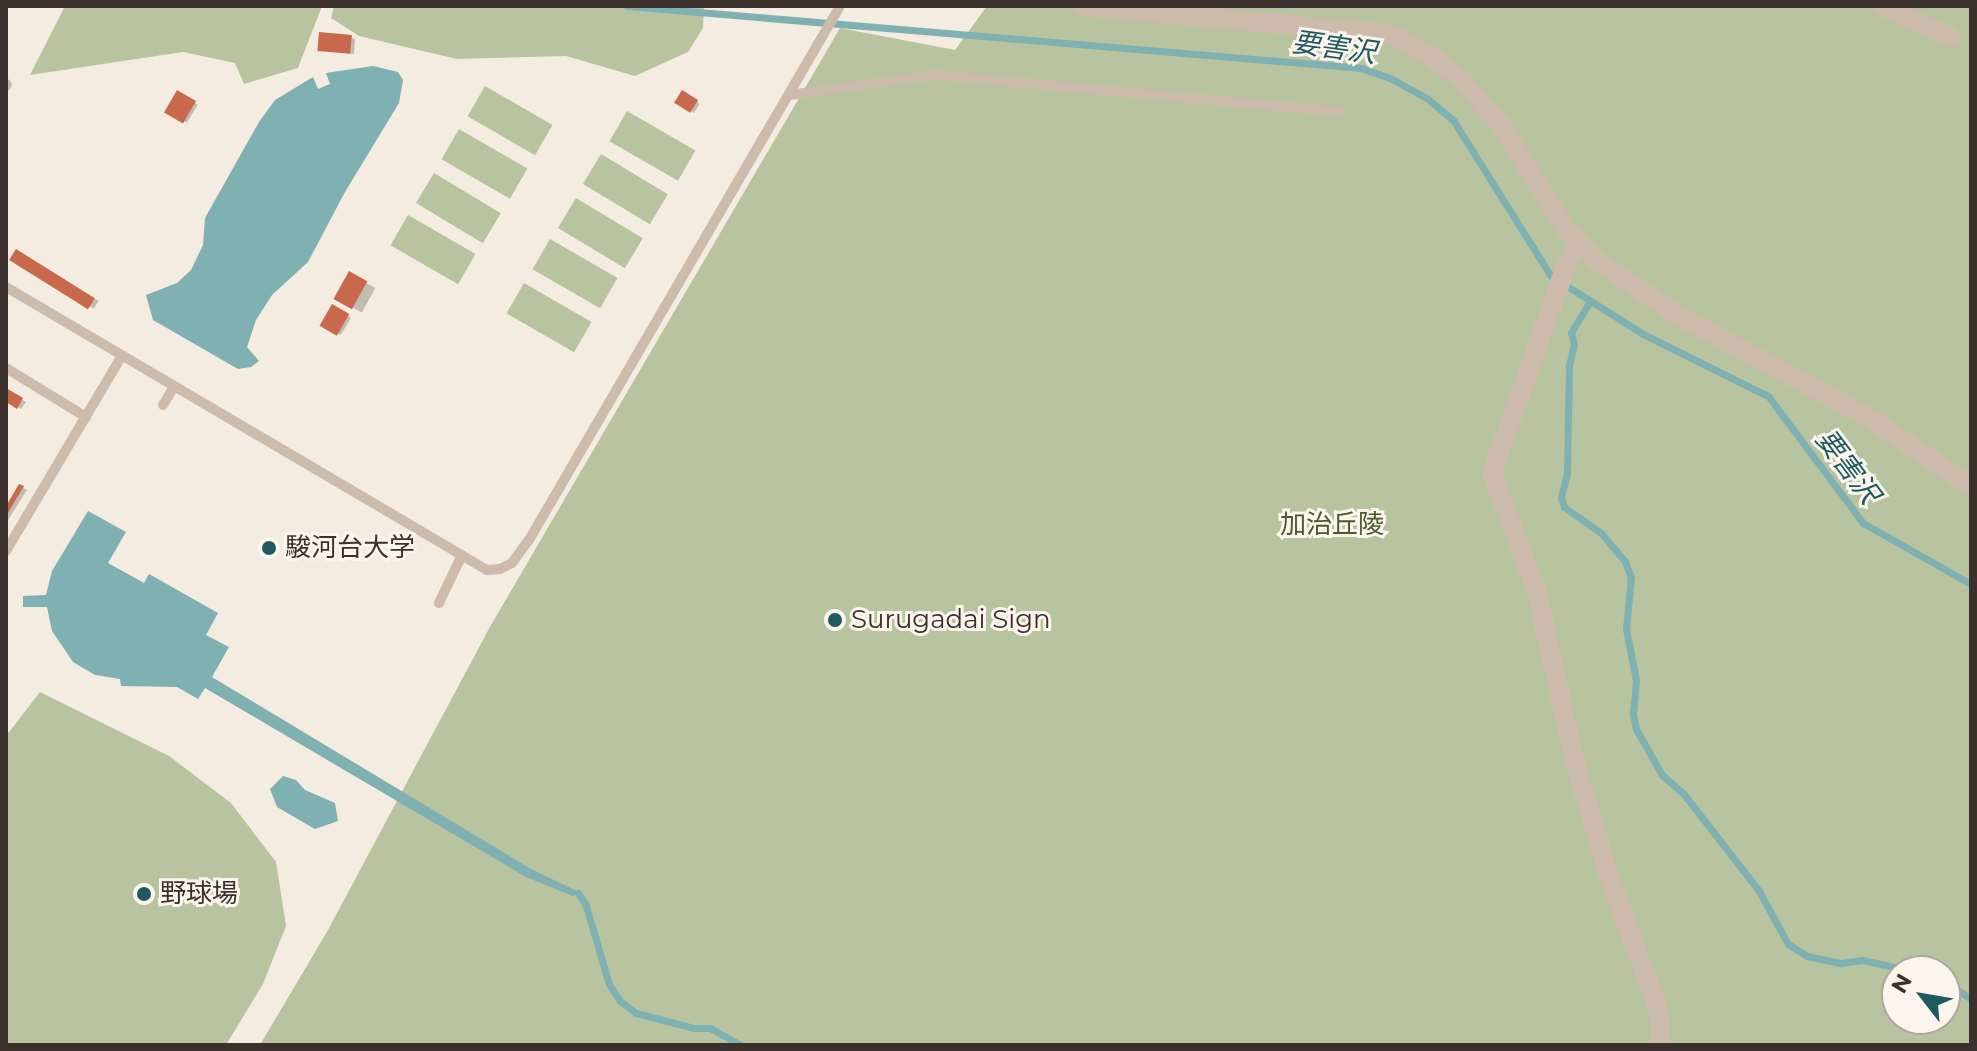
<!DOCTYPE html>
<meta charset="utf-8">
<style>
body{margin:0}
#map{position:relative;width:1977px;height:1051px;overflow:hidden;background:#f4ebe1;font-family:Montserrat,"Noto Sans JP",sans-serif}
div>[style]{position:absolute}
.green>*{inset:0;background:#b8c4a0;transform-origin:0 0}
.water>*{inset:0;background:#7fb0b2}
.shadow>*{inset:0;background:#0003;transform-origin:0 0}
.stream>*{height:7px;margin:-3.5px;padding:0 3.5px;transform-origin:3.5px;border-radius:3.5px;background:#7fb0b2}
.building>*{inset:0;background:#c8694b;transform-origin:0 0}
.service>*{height:10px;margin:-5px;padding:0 5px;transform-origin:5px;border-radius:5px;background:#cdbbac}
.minor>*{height:20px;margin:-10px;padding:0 10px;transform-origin:10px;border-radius:10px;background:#cdbbac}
.tertiary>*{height:20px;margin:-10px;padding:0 10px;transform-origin:10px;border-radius:10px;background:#cdbbac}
.dots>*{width:22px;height:22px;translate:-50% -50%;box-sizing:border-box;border:4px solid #fbf5ee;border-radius:50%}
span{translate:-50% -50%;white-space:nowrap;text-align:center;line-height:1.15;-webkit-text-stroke:6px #fbf5ee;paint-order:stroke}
.park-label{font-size:26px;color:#4a5a2e}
.poi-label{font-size:26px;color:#3b302b}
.left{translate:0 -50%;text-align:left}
.water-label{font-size:28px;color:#1f5a5e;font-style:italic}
.frame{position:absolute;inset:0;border:8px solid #3b302b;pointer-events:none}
.north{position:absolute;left:1881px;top:955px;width:80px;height:80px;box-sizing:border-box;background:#fbf5ee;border:2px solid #aea6a0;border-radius:50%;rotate:301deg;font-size:22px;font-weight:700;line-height:32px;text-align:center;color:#3b302b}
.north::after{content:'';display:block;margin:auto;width:28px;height:36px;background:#1f5a5e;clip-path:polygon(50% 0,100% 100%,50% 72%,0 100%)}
</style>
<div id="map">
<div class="green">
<div style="clip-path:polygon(65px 6px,322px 6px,298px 68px,244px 84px,235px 63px,183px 52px,30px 75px)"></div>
<div style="clip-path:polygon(334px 6px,704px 6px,703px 28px,688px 52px,635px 76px,566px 56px,457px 59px,359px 36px,331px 18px)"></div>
<div style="clip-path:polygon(evenodd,987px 6px,1971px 6px,1971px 1045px,260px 1045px,328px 930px,491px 625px,840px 28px,955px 50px,987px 6px,1897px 971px,1945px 971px,1945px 1019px,1897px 1019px,1897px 971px)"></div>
<div style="left:485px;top:86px;width:78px;height:35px;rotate:30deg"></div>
<div style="left:627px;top:111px;width:79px;height:35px;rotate:30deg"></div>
<div style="left:459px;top:129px;width:79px;height:35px;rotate:30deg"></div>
<div style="left:601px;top:154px;width:78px;height:35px;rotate:31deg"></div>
<div style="left:434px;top:173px;width:78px;height:35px;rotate:31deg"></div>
<div style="left:576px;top:198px;width:78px;height:35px;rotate:31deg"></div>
<div style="left:408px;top:215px;width:78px;height:35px;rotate:30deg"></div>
<div style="left:550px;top:239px;width:78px;height:35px;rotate:30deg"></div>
<div style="left:524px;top:283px;width:78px;height:35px;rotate:30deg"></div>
<div style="clip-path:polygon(40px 692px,169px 756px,231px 803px,276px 862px,286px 926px,263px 984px,226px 1045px,6px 1045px,6px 736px)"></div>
</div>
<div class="water">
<div style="clip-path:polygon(373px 66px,398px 72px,403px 80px,399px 103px,345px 192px,308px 262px,272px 295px,256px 320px,247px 347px,259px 361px,251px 367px,238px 369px,153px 320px,146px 295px,177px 283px,191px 270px,203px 245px,205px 218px,259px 122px,275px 100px,313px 77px,318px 89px,330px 84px,326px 73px)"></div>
<div style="clip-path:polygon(88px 511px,126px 532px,108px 563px,144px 583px,149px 574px,218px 613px,206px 635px,229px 647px,212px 677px,531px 869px,579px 892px,573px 896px,526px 877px,205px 688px,198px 699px,177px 687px,121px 686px,120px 679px,95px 675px,73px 662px,52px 631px,47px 607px,23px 607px,23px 596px,46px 595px,52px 571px)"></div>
<div style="clip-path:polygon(283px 776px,296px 780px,305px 790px,335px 803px,338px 821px,315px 829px,277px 807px,270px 789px)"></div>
</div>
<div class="shadow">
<div style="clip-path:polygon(351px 37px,355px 39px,354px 54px,320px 50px)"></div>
<div style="left:178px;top:93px;width:23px;height:21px;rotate:31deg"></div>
<div style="left:683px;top:93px;width:20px;height:11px;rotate:33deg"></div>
<div style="left:17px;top:252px;width:95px;height:9px;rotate:31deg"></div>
<div style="left:350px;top:274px;width:29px;height:28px;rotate:29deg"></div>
<div style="left:333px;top:307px;width:21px;height:20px;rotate:31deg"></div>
<div style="clip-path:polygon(6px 390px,26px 402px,21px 409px,6px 400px)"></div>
<div style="clip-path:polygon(20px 486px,27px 490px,8px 520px,6px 510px)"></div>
</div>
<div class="stream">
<div style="left:627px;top:6px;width:737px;rotate:4.83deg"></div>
<div style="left:1361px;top:68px;width:31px;rotate:19deg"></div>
<div style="left:1390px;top:78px;width:43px;rotate:28.9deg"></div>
<div style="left:1428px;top:99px;width:33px;rotate:40deg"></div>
<div style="left:1453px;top:120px;width:184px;rotate:57.9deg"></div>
<div style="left:1551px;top:276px;width:109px;rotate:32.2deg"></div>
<div style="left:1643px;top:334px;width:140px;rotate:26.4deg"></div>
<div style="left:1768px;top:396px;width:159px;rotate:53.2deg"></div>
<div style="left:1863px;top:523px;width:124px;rotate:29.5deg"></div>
<div style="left:1590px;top:301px;width:37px;rotate:121deg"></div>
<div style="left:1571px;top:333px;width:11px;rotate:75deg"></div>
<div style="left:1574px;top:344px;width:23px;rotate:103deg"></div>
<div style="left:1569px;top:366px;width:108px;rotate:91.1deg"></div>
<div style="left:1567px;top:474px;width:24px;rotate:105deg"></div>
<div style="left:1561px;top:497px;width:10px;rotate:73deg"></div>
<div style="left:1564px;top:507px;width:45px;rotate:35.1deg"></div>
<div style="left:1601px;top:533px;width:38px;rotate:50deg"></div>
<div style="left:1625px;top:562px;width:16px;rotate:68deg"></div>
<div style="left:1631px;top:577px;width:52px;rotate:95.5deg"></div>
<div style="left:1626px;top:629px;width:52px;rotate:78.9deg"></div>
<div style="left:1636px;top:680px;width:34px;rotate:95deg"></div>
<div style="left:1633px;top:714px;width:15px;rotate:79deg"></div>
<div style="left:1636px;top:729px;width:53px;rotate:60.5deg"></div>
<div style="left:1662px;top:775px;width:28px;rotate:41deg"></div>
<div style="left:1683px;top:793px;width:124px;rotate:52.2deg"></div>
<div style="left:1759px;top:891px;width:60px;rotate:61.3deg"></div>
<div style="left:1788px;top:944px;width:22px;rotate:32deg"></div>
<div style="left:1807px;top:956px;width:35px;rotate:12deg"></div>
<div style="left:1841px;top:963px;width:21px;rotate:-8deg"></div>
<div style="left:1862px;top:960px;width:52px;rotate:12.2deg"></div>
<div style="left:578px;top:893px;width:15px;rotate:58deg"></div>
<div style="left:586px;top:906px;width:81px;rotate:73.6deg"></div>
<div style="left:609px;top:984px;width:20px;rotate:57deg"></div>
<div style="left:620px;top:1001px;width:20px;rotate:37deg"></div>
<div style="left:636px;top:1013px;width:60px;rotate:14.5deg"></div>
<div style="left:694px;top:1028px;width:16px"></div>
<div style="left:710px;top:1028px;width:35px;rotate:29deg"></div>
<div style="left:1945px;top:982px;width:31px;rotate:33deg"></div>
</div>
<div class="building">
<div style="left:319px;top:32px;width:33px;height:19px;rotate:5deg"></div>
<div style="left:177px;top:90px;width:22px;height:26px;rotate:30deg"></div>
<div style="left:682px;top:90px;width:19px;height:15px;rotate:32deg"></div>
<div style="left:16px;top:249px;width:93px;height:13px;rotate:32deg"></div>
<div style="left:349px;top:271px;width:21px;height:32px;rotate:29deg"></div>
<div style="left:332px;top:304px;width:20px;height:25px;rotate:30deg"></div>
<div style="clip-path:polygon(6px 388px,23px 398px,17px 409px,6px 402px)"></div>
<div style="clip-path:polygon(19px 484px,24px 486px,6px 516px,6px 506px)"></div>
</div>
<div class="service">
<div style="left:6px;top:86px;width:2px;rotate:-63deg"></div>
<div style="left:789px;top:95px;width:148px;rotate:-7.7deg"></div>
<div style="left:936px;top:75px;width:406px;rotate:5.2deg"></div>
<div style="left:6px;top:287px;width:558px;rotate:30.47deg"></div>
<div style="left:487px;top:570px;width:13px;rotate:-4deg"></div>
<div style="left:500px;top:569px;width:13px;rotate:-27deg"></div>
<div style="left:512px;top:563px;width:29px;rotate:-54deg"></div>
<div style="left:529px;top:540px;width:618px;rotate:-59.78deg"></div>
<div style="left:6px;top:368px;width:94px;rotate:31.5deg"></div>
<div style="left:163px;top:405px;width:21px;rotate:-59deg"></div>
<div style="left:6px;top:551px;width:227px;rotate:-59.3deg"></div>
<div style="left:439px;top:603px;width:53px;rotate:-64.4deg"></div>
</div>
<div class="minor">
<div style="left:1882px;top:6px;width:76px;rotate:24.2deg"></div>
<div style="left:1577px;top:244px;width:28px;rotate:116deg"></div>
<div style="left:1565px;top:269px;width:217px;rotate:109.7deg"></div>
<div style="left:1492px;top:473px;width:127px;rotate:69.3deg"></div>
<div style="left:1537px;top:592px;width:171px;rotate:77.5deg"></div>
<div style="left:1574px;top:759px;width:128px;rotate:73.3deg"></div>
<div style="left:1611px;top:882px;width:126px;rotate:69.6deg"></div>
<div style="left:1655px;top:1000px;width:23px;rotate:75deg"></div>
<div style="left:1661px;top:1022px;width:23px;rotate:92deg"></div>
</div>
<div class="tertiary">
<div style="left:1083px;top:6px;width:308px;rotate:5.2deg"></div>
<div style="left:1390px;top:34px;width:44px;rotate:28.3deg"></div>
<div style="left:1429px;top:55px;width:40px;rotate:37deg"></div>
<div style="left:1461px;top:79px;width:61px;rotate:49deg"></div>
<div style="left:1501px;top:125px;width:123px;rotate:58deg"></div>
<div style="left:1566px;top:229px;width:47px;rotate:45.9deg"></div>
<div style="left:1599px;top:263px;width:94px;rotate:33.7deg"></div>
<div style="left:1677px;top:315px;width:219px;rotate:28.1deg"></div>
<div style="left:1870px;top:418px;width:122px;rotate:34.3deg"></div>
</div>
<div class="dots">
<div style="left:269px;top:548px;background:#1f5a5e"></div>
<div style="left:835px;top:620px;background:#1f5a5e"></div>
<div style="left:144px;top:894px;background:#1f5a5e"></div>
</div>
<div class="park-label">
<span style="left:1332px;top:525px">加治丘陵</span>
</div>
<div class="poi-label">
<span class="left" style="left:285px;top:548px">駿河台大学</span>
<span class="left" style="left:851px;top:620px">Surugadai Sign</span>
<span class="left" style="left:160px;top:894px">野球場</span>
</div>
<div class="water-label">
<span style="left:1334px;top:47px;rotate:8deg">要害沢</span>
<span style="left:1848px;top:466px;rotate:53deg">要害沢</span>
</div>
<div class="frame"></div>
<div class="north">N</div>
</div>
